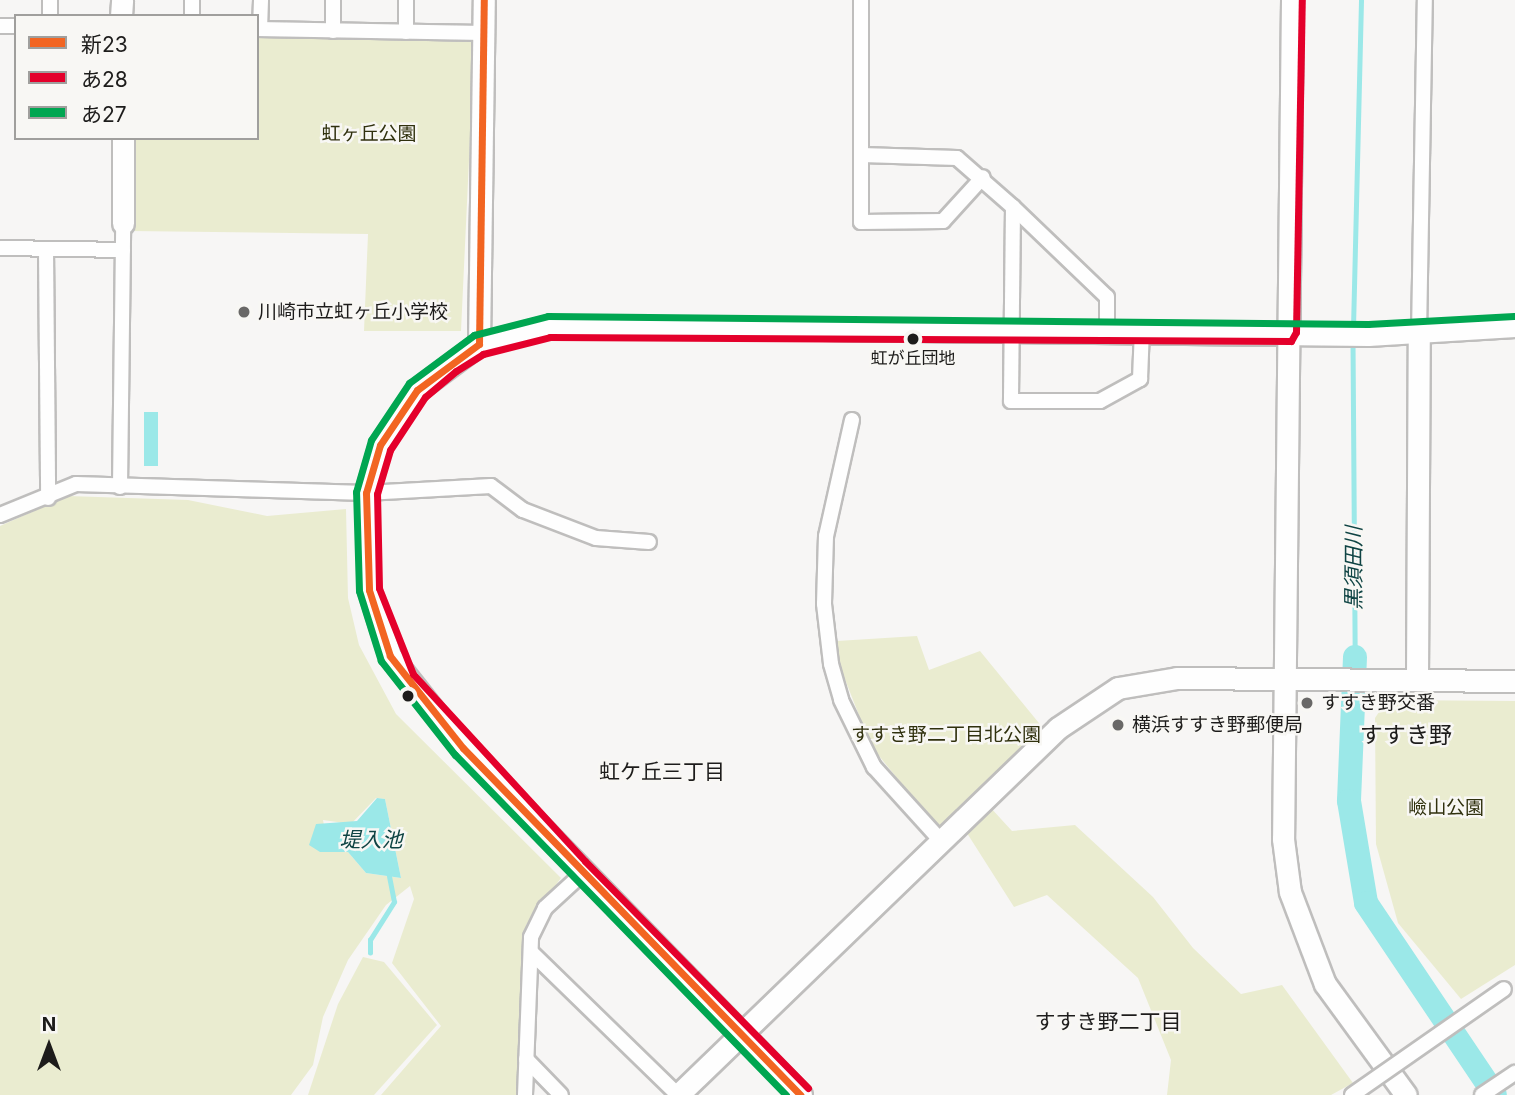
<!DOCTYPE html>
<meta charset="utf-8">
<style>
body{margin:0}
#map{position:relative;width:1515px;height:1095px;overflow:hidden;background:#f7f6f5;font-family:Inter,"Noto Sans JP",sans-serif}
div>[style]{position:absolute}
.green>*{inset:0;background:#eaecd0}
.water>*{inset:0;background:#9be8e8;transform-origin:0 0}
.stream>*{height:4.5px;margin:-2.25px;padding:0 2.25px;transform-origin:2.25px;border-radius:2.25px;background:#9be8e8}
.river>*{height:24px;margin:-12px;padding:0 12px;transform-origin:12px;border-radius:12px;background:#9be8e8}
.roads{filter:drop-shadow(2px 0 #bfbebd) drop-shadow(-2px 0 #bfbebd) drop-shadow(0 2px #bfbebd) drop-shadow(0 -2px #bfbebd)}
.street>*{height:14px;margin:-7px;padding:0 7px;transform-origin:7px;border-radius:7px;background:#fefefe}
.secondary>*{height:21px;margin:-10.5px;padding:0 10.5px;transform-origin:10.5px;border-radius:10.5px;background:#fefefe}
.bridges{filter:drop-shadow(2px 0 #bfbebd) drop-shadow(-2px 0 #bfbebd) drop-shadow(0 2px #bfbebd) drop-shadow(0 -2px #bfbebd)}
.street-bridge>*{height:14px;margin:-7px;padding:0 7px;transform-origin:7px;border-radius:7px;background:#fefefe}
.bus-1>*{height:7px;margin:-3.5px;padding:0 3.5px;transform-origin:3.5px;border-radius:3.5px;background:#f26522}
.bus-2>*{height:7px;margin:-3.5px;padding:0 3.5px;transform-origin:3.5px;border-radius:3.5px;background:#e4002b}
.bus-3>*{height:7px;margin:-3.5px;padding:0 3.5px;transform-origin:3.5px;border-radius:3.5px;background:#00a651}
.dots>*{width:19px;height:19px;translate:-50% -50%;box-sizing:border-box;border:4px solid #f8f7f4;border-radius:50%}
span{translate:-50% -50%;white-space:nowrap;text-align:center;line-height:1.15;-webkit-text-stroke:5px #f8f7f4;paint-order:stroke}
.bus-label{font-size:17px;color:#1d1c1b}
.park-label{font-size:19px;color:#30310e}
.poi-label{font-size:19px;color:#1d1c1b}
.left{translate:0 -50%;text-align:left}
.water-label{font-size:21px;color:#0f4444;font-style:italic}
.neighbourhood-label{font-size:21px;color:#1d1c1b}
.quarter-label{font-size:23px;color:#1d1c1b}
.legend{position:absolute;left:14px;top:14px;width:245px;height:126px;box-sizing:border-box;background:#f8f7f4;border:2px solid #a09f9d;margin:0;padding:9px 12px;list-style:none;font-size:21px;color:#1d1c1b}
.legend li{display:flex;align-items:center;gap:14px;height:35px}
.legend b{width:35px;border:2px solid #a09f9d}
.north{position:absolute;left:14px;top:1011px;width:70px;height:70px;-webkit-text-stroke:5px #f8f7f4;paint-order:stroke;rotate:0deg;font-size:19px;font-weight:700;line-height:28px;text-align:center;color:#1d1c1b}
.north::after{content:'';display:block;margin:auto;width:24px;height:32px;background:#1d1c1b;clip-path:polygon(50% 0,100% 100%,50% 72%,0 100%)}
</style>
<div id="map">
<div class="green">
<div style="clip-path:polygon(475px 31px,461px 331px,364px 331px,368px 234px,130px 231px,130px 138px,257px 138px,257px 37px)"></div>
<div style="clip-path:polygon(evenodd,68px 496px,188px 500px,267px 516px,346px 509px,348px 598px,359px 645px,396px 714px,561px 878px,526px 925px,517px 1095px,381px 1095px,441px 1026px,392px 963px,414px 899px,410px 886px,386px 905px,348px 960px,323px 1017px,313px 1065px,291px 1095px,0 1095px,0 526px,68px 496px,376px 798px,385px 799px,401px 878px,366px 873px,348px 852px,329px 851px,323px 820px,351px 824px,376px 798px)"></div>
<div style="clip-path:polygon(917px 636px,929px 670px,980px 651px,1043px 728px,940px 831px,871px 746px,839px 664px,837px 641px)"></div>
<div style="clip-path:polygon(1387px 700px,1515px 701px,1515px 965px,1461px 999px,1398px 923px,1376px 844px,1375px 718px)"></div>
<div style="clip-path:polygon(990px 807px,1012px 831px,1075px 825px,1153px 897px,1193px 948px,1241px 994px,1282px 985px,1353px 1083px,1331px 1095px,1167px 1095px,1171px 1060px,1138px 978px,1047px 895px,1014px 907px,965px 830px)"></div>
<div style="clip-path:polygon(363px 957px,384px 962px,437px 1025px,374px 1095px,308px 1095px,338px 1004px)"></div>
</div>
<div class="water">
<div style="left:144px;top:412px;width:14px;height:54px"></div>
<div style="clip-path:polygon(377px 798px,385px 799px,401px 878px,366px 873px,348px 852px,320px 852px,309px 845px,316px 824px,357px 821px)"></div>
</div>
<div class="stream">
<div style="left:1353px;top:328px;width:328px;rotate:-88.6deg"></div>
<div style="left:1353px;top:340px;width:317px;rotate:89.6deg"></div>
<div style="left:370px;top:953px;width:13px;rotate:-90deg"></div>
<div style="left:370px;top:940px;width:45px;rotate:-57.7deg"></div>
<div style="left:394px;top:902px;width:26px;rotate:-101deg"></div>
</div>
<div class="river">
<div style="left:1355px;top:657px;width:144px;rotate:92.4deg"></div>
<div style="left:1349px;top:801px;width:103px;rotate:80.5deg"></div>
<div style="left:1366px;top:903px;width:231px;rotate:56.1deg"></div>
</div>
<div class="roads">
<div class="street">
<div style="left:861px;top:0;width:222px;rotate:90deg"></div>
<div style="left:861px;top:222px;width:82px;rotate:-0.7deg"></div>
<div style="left:943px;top:221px;width:59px;rotate:-47.7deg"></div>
<div style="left:50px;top:16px;width:16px;rotate:-90deg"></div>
<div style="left:192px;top:16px;width:16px;rotate:-90deg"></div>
<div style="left:0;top:26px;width:16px"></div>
<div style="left:257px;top:29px;width:227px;rotate:1deg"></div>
<div style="left:260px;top:29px;width:29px;rotate:-88deg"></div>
<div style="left:333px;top:31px;width:31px;rotate:-90deg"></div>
<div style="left:406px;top:32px;width:32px;rotate:-90deg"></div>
<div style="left:862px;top:155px;width:95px;rotate:1.8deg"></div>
<div style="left:957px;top:158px;width:74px;rotate:41.2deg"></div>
<div style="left:1013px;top:207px;width:194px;rotate:90.6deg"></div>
<div style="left:1011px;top:401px;width:89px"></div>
<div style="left:1100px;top:401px;width:46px;rotate:-28.8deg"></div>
<div style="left:1140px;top:379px;width:49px;rotate:-87.7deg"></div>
<div style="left:1013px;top:207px;width:130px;rotate:43.8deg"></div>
<div style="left:1107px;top:297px;width:33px;rotate:90deg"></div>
<div style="left:0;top:248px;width:123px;rotate:0.9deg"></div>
<div style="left:46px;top:249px;width:249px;rotate:89.5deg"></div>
<div style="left:1419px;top:334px;width:334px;rotate:-89deg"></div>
<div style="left:852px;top:420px;width:119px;rotate:102.6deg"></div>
<div style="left:826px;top:536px;width:68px;rotate:91.7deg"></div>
<div style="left:824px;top:604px;width:60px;rotate:83.3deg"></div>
<div style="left:831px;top:664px;width:37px;rotate:74deg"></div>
<div style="left:841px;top:700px;width:75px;rotate:63.8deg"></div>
<div style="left:874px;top:767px;width:100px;rotate:47.8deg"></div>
<div style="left:120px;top:487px;width:264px;rotate:-89.3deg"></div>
<div style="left:0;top:515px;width:82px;rotate:-22.2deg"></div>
<div style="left:76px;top:484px;width:290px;rotate:1.8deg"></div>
<div style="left:366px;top:493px;width:125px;rotate:-3.2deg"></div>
<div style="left:491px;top:486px;width:40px;rotate:37deg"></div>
<div style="left:523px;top:510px;width:78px;rotate:21deg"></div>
<div style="left:596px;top:538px;width:53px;rotate:4.3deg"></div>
<div style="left:531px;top:952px;width:205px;rotate:44.2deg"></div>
<div style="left:526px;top:1059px;width:50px;rotate:45.8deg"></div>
<div style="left:525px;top:1095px;width:158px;rotate:-87.8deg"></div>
<div style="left:531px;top:937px;width:32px;rotate:-64deg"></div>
<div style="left:545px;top:908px;width:52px;rotate:-42.6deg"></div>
<div style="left:1482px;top:1095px;width:40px;rotate:-34deg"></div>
</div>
<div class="secondary">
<div style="left:1292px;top:0;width:839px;rotate:90.61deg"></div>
<div style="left:1283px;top:839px;width:53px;rotate:82.5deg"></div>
<div style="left:1290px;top:892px;width:98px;rotate:69.2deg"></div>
<div style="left:1325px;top:984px;width:137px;rotate:53.9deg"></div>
<div style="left:121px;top:16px;width:16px;rotate:-86deg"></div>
<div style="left:123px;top:138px;width:85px;rotate:90deg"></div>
<div style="left:479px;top:344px;width:344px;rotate:-89.2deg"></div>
<div style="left:1417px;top:679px;width:345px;rotate:-89.7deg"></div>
<div style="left:678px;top:1095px;width:528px;rotate:-44deg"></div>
<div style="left:1058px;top:728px;width:72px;rotate:-33.7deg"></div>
<div style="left:1118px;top:688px;width:60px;rotate:-9.6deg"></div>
<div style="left:1177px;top:678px;width:338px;rotate:0.5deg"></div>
<div style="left:801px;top:1095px;width:484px;rotate:-134.2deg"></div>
<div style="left:463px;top:748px;width:117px;rotate:-128.4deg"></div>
<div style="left:390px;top:656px;width:69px;rotate:-107.7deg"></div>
<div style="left:369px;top:590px;width:97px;rotate:-91.8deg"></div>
<div style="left:366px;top:493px;width:50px;rotate:-73.7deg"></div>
<div style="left:380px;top:445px;width:66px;rotate:-56.1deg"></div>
<div style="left:417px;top:390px;width:77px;rotate:-36.6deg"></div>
<div style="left:479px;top:344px;width:72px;rotate:-14.4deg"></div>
<div style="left:549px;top:326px;width:819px;rotate:0.63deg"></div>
<div style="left:1368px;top:335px;width:147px;rotate:-3.5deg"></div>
</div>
</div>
<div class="bridges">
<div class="street-bridge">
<div style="left:1352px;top:1095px;width:185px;rotate:-34.9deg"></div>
</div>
</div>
<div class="bus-1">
<div style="left:479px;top:344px;width:77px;rotate:143.4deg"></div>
<div style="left:417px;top:390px;width:66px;rotate:123.9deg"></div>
<div style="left:380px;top:445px;width:50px;rotate:106.3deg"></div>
<div style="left:366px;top:493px;width:97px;rotate:88.2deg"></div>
<div style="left:369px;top:590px;width:69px;rotate:72.3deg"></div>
<div style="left:390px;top:656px;width:117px;rotate:51.6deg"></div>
<div style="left:463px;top:748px;width:484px;rotate:45.8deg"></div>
<div style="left:479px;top:344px;width:344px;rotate:-89.2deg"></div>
</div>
<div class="bus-2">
<div style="left:808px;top:1088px;width:318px;rotate:-134.5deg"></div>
<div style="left:585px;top:861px;width:254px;rotate:-132.6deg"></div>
<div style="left:413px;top:674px;width:92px;rotate:-111.6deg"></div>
<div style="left:379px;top:588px;width:94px;rotate:-91.2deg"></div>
<div style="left:377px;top:494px;width:46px;rotate:-73.5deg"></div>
<div style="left:390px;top:450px;width:64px;rotate:-56.6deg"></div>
<div style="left:425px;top:397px;width:40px;rotate:-40deg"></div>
<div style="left:456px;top:371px;width:32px;rotate:-32deg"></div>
<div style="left:483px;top:354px;width:69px;rotate:-14.2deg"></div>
<div style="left:550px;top:337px;width:741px;rotate:0.31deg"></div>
<div style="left:1291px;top:341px;width:10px;rotate:-61deg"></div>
<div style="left:1296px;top:332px;width:332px;rotate:-89deg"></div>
</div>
<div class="bus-3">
<div style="left:786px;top:1095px;width:475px;rotate:-134.2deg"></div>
<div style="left:455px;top:755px;width:120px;rotate:-128.2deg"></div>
<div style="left:381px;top:661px;width:73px;rotate:-107.4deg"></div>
<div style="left:359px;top:591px;width:99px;rotate:-91.7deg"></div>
<div style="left:356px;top:492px;width:54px;rotate:-73.9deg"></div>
<div style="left:371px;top:440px;width:69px;rotate:-56.3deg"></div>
<div style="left:409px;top:383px;width:81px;rotate:-36.4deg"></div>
<div style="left:474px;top:335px;width:76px;rotate:-14.4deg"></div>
<div style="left:548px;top:316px;width:820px;rotate:0.56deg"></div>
<div style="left:1368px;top:324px;width:146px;rotate:-3.1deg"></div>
</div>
<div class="dots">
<div style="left:244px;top:312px;background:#696867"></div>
<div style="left:913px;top:339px;background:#1d1c1b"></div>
<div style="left:408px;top:696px;background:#1d1c1b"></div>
<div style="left:1307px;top:703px;background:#696867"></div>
<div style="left:1118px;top:725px;background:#696867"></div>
</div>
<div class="bus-label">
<span style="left:913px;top:359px">虹が丘団地</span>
</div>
<div class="park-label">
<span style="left:369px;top:134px">虹ヶ丘公園</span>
<span style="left:946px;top:735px">すすき野二丁目北公園</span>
<span style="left:1446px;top:808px">嶮山公園</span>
</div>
<div class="poi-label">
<span class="left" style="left:258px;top:312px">川崎市立虹ヶ丘小学校</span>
<span class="left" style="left:1321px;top:703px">すすき野交番</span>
<span class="left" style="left:1132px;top:725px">横浜すすき野郵便局</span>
</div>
<div class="water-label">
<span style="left:1354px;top:568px;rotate:-90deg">黒須田川</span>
<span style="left:371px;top:840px">堤入池</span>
</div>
<div class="neighbourhood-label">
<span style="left:662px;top:772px">虹ケ丘三丁目</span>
<span style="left:1108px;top:1022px">すすき野二丁目</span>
</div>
<div class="quarter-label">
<span style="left:1406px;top:735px">すすき野</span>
</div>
<ul class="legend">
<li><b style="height:9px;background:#f26522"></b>新23</li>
<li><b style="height:9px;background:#e4002b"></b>あ28</li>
<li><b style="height:9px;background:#00a651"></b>あ27</li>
</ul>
<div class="north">N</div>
</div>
